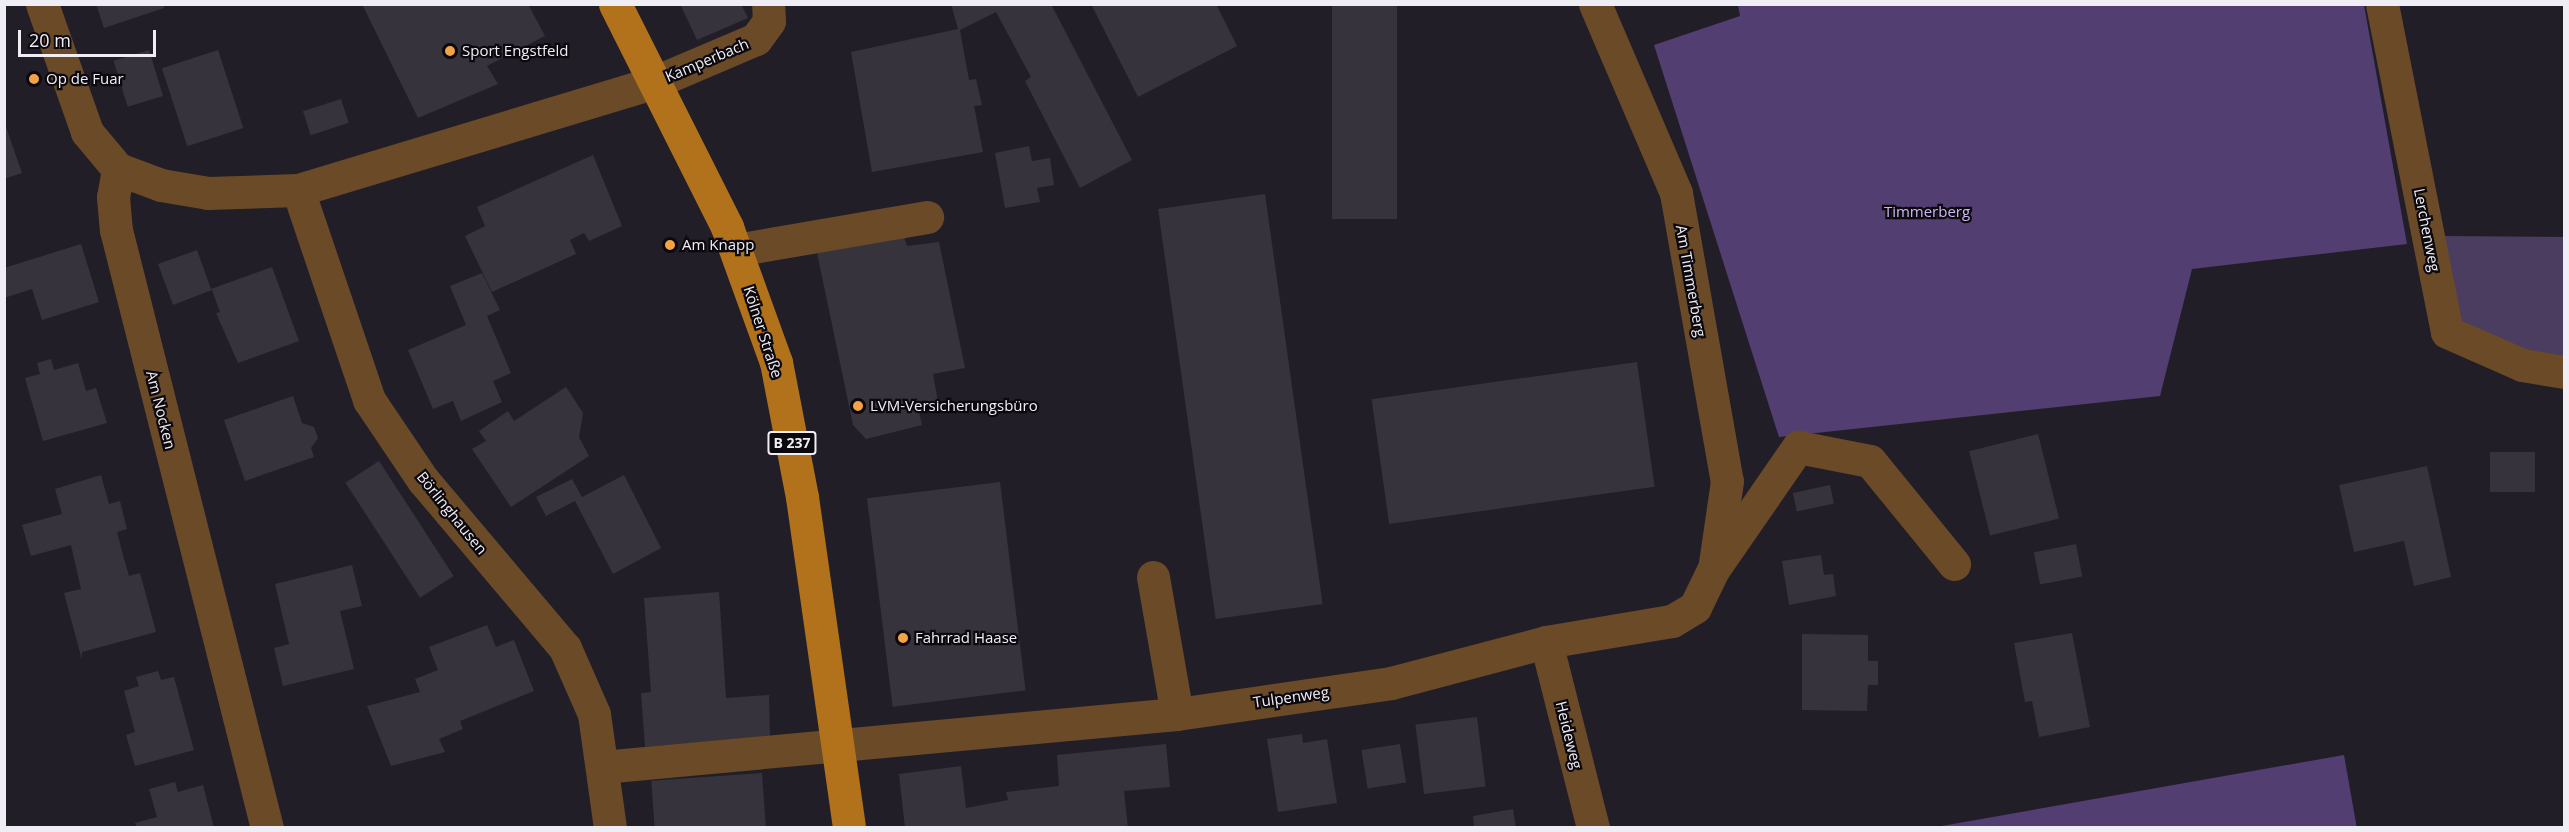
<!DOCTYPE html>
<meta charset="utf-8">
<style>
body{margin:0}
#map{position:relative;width:2569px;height:832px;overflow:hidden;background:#221e28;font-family:"Open Sans",sans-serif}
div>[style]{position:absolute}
.green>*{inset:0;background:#4a3d5f}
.forest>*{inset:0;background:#523e71;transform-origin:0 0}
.building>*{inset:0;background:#36333d;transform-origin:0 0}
.minor>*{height:33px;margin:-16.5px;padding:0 16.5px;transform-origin:16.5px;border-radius:16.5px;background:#6a4a27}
.major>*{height:33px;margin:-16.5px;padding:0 16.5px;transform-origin:16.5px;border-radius:16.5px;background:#b2711b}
.dots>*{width:16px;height:16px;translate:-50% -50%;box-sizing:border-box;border:3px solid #0b090d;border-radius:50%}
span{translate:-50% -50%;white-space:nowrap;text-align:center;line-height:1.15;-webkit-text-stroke:4.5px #0b090d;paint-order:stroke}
.shield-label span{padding:2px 4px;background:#0b090d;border:2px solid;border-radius:4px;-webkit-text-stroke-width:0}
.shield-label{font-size:14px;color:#f0eef5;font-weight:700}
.poi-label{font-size:15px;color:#f0eef5}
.left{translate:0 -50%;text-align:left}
.street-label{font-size:15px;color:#f0eef5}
.park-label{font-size:15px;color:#cdb6f6}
.frame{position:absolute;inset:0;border:6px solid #f0eef5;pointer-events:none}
.scale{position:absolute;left:18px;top:30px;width:138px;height:27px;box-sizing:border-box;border:3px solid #f0eef5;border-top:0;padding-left:8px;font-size:18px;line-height:21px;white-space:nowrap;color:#f0eef5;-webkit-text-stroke:4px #0b090d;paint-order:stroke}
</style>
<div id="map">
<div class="green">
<div style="clip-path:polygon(2443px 236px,2564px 237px,2564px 360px,2527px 354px,2455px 324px)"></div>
</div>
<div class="forest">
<div style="clip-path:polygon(1738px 5px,2364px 5px,2407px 244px,2192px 269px,2160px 396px,1779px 437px,1654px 45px,1740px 16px)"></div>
<div style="left:2344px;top:755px;width:73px;height:559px;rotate:80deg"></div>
</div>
<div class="building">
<div style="clip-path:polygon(96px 4px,163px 4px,164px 8px,104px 28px)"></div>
<div style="clip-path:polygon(362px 4px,528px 4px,545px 36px,487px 66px,498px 84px,418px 118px)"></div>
<div style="clip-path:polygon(680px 4px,741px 4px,748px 18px,697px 40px)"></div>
<div style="clip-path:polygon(951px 4px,1051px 4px,1132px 160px,1080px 188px,1025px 81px,1031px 77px,996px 12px,960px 30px,969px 80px,976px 79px,982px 105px,974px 106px,983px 152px,872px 172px,851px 52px,958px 29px)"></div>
<div style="clip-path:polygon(1091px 4px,1216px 4px,1237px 46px,1138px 97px)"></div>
<div style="left:1332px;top:4px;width:65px;height:215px"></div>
<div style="left:149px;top:50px;width:48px;height:37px;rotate:73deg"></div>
<div style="left:218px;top:50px;width:82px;height:59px;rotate:72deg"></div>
<div style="left:341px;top:99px;width:25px;height:40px;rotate:72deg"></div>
<div style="clip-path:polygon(4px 121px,22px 173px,4px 179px)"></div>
<div style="clip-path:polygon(1029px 146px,1032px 161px,1050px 158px,1054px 185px,1037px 188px,1040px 202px,1005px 208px,995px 153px)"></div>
<div style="clip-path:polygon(593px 155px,622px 226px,589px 241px,584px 233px,570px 240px,576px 254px,492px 292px,465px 236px,485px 226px,477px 207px)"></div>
<div style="left:1265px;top:194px;width:414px;height:108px;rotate:82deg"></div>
<div style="clip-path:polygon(902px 231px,907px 246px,939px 242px,965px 368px,933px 374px,939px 408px,919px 412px,922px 425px,866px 439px,853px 425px,816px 248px)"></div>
<div style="clip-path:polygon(81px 244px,99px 302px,42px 320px,32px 289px,4px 298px,4px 268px)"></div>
<div style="clip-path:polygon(197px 250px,211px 289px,272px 267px,299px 341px,238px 363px,216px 313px,220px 312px,212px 290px,173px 305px,158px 264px)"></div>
<div style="clip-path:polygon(482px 273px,500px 310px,487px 316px,511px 373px,493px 381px,502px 402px,461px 421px,453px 401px,433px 409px,408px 350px,466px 325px,450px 286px)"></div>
<div style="clip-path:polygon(51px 359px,54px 370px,78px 363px,86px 391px,96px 388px,107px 423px,43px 441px,25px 378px,40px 374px,37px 363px)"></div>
<div style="left:1637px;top:362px;width:126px;height:268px;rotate:82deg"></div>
<div style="clip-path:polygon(566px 387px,583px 413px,579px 437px,589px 456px,511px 507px,472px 449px,486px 441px,479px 431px,508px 411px,514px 421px)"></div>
<div style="clip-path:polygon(293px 396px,302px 423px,314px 427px,318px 438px,311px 448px,314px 457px,245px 481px,224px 420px)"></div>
<div style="left:2038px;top:434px;width:87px;height:71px;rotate:76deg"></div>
<div style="left:2490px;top:452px;width:45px;height:40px"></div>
<div style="left:379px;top:461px;width:137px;height:40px;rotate:57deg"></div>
<div style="clip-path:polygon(2427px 466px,2451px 577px,2414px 586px,2404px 541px,2354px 552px,2339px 485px)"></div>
<div style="clip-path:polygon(101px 475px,109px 504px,120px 501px,127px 529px,117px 532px,123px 555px,129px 576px,140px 573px,156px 632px,82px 652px,82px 660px,64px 593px,81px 589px,71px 545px,31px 556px,22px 525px,62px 514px,55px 489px)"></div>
<div style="clip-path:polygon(624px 475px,661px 548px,613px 574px,575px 501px,546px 516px,536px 497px,572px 479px,582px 497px)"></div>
<div style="left:1000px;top:482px;width:210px;height:134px;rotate:83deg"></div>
<div style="left:1830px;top:485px;width:19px;height:38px;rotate:78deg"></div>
<div style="left:2076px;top:544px;width:33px;height:43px;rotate:79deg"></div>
<div style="clip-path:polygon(1821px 555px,1824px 575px,1833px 574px,1836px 596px,1789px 605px,1782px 561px)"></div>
<div style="clip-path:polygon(352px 565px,362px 606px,340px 611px,354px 669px,283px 686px,274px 648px,289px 644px,275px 584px)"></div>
<div style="clip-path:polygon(719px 592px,726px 698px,769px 695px,770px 736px,645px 747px,641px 693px,651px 692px,644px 598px)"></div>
<div style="clip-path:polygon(487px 625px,496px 647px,514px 640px,534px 691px,460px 721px,463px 729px,439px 739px,445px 752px,391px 766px,367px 706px,420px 692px,415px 679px,438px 670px,429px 647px)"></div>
<div style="clip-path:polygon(2072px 633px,2090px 727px,2039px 737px,2032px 701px,2025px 702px,2014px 643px)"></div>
<div style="clip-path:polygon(1802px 634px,1868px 635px,1868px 661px,1878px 661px,1878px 685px,1868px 685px,1867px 711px,1802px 710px)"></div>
<div style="clip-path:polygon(158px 671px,161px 680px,174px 677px,194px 750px,135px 766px,126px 735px,135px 732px,124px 691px,139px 686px,136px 677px)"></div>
<div style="left:1477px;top:717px;width:70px;height:62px;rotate:83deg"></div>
<div style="clip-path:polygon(1302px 734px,1303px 743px,1327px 739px,1337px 803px,1278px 812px,1267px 739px)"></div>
<div style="clip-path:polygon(1166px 744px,1170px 787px,1124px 791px,1128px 828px,905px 828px,899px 774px,961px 766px,966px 808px,1008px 800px,1006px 792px,1059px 786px,1057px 755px)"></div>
<div style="left:1400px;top:744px;width:39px;height:39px;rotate:81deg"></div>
<div style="left:762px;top:773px;width:55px;height:111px;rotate:86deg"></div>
<div style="clip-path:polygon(175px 782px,178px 792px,203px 785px,214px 828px,137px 828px,135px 823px,157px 817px,149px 789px)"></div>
<div style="clip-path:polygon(1513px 809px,1516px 828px,1474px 828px,1473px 816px)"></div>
</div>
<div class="minor">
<div style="left:42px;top:4px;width:136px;rotate:70.6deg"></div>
<div style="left:87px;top:132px;width:48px;rotate:50deg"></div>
<div style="left:118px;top:169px;width:46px;rotate:20.4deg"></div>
<div style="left:161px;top:185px;width:48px;rotate:9.7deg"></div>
<div style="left:208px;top:193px;width:90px;rotate:-1.9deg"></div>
<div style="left:298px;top:190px;width:373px;rotate:-16.8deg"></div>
<div style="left:655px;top:82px;width:110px;rotate:-23.1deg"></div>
<div style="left:756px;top:39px;width:22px;rotate:-54deg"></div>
<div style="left:769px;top:21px;width:17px;rotate:-93deg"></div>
<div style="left:1595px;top:4px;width:206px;rotate:66.8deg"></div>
<div style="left:1676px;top:193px;width:292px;rotate:80deg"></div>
<div style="left:1727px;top:481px;width:83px;rotate:98.3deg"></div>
<div style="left:2382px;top:4px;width:334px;rotate:78.8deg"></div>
<div style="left:2447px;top:332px;width:82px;rotate:23.7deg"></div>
<div style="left:2522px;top:365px;width:43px;rotate:9.5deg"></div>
<div style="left:118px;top:169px;width:28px;rotate:100deg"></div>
<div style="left:113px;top:197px;width:33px;rotate:85deg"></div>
<div style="left:116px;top:230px;width:617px;rotate:75.83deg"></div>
<div style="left:298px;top:190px;width:222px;rotate:71.3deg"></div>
<div style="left:369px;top:400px;width:97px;rotate:56deg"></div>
<div style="left:423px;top:480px;width:220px;rotate:49.8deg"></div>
<div style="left:565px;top:648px;width:72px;rotate:66.3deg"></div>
<div style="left:594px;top:714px;width:115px;rotate:82deg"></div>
<div style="left:736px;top:250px;width:194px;rotate:-9.8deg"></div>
<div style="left:1153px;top:577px;width:139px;rotate:80.1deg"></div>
<div style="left:1546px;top:642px;width:192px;rotate:75.8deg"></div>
<div style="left:602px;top:767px;width:577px;rotate:-5.27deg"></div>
<div style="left:1177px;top:714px;width:216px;rotate:-8.2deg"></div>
<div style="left:1391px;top:683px;width:160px;rotate:-14.8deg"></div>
<div style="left:1546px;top:642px;width:128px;rotate:-9.5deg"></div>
<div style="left:1672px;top:621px;width:27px;rotate:-31deg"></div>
<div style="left:1695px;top:607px;width:41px;rotate:-64.1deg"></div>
<div style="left:1713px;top:570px;width:150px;rotate:-55.4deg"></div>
<div style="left:1798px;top:447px;width:73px;rotate:11deg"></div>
<div style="left:1870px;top:461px;width:133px;rotate:50.8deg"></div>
</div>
<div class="major">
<div style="left:615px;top:4px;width:250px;rotate:63.3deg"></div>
<div style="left:727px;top:227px;width:144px;rotate:70.1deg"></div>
<div style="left:776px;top:362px;width:137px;rotate:79.1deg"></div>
<div style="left:802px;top:497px;width:334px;rotate:81.9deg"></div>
</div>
<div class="dots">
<div style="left:450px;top:51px;background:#f4a344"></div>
<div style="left:34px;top:79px;background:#f4a344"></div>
<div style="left:670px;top:245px;background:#f4a344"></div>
<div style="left:858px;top:406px;background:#f4a344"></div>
<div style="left:903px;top:638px;background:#f4a344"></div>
</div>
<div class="shield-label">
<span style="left:792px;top:443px">B 237</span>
</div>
<div class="poi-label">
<span class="left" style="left:462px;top:51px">Sport Engstfeld</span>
<span class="left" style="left:46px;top:79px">Op de Fuar</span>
<span class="left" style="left:682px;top:245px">Am Knapp</span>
<span class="left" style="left:870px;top:406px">LVM-Versicherungsbüro</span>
<span class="left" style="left:915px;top:638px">Fahrrad Haase</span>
</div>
<div class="street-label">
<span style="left:707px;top:60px;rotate:-23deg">Kamperbach</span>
<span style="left:2427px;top:230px;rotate:79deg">Lerchenweg</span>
<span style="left:1691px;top:281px;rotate:80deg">Am Timmerberg</span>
<span style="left:763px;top:332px;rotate:72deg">Kölner Straße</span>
<span style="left:161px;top:410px;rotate:76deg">Am Nocken</span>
<span style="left:452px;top:513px;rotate:51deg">Börlinghausen</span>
<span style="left:1291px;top:697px;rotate:-8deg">Tulpenweg</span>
<span style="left:1569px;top:735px;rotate:76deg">Heideweg</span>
</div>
<div class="park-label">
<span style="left:1927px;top:212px">Timmerberg</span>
</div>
<div class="frame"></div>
<div class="scale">20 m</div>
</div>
